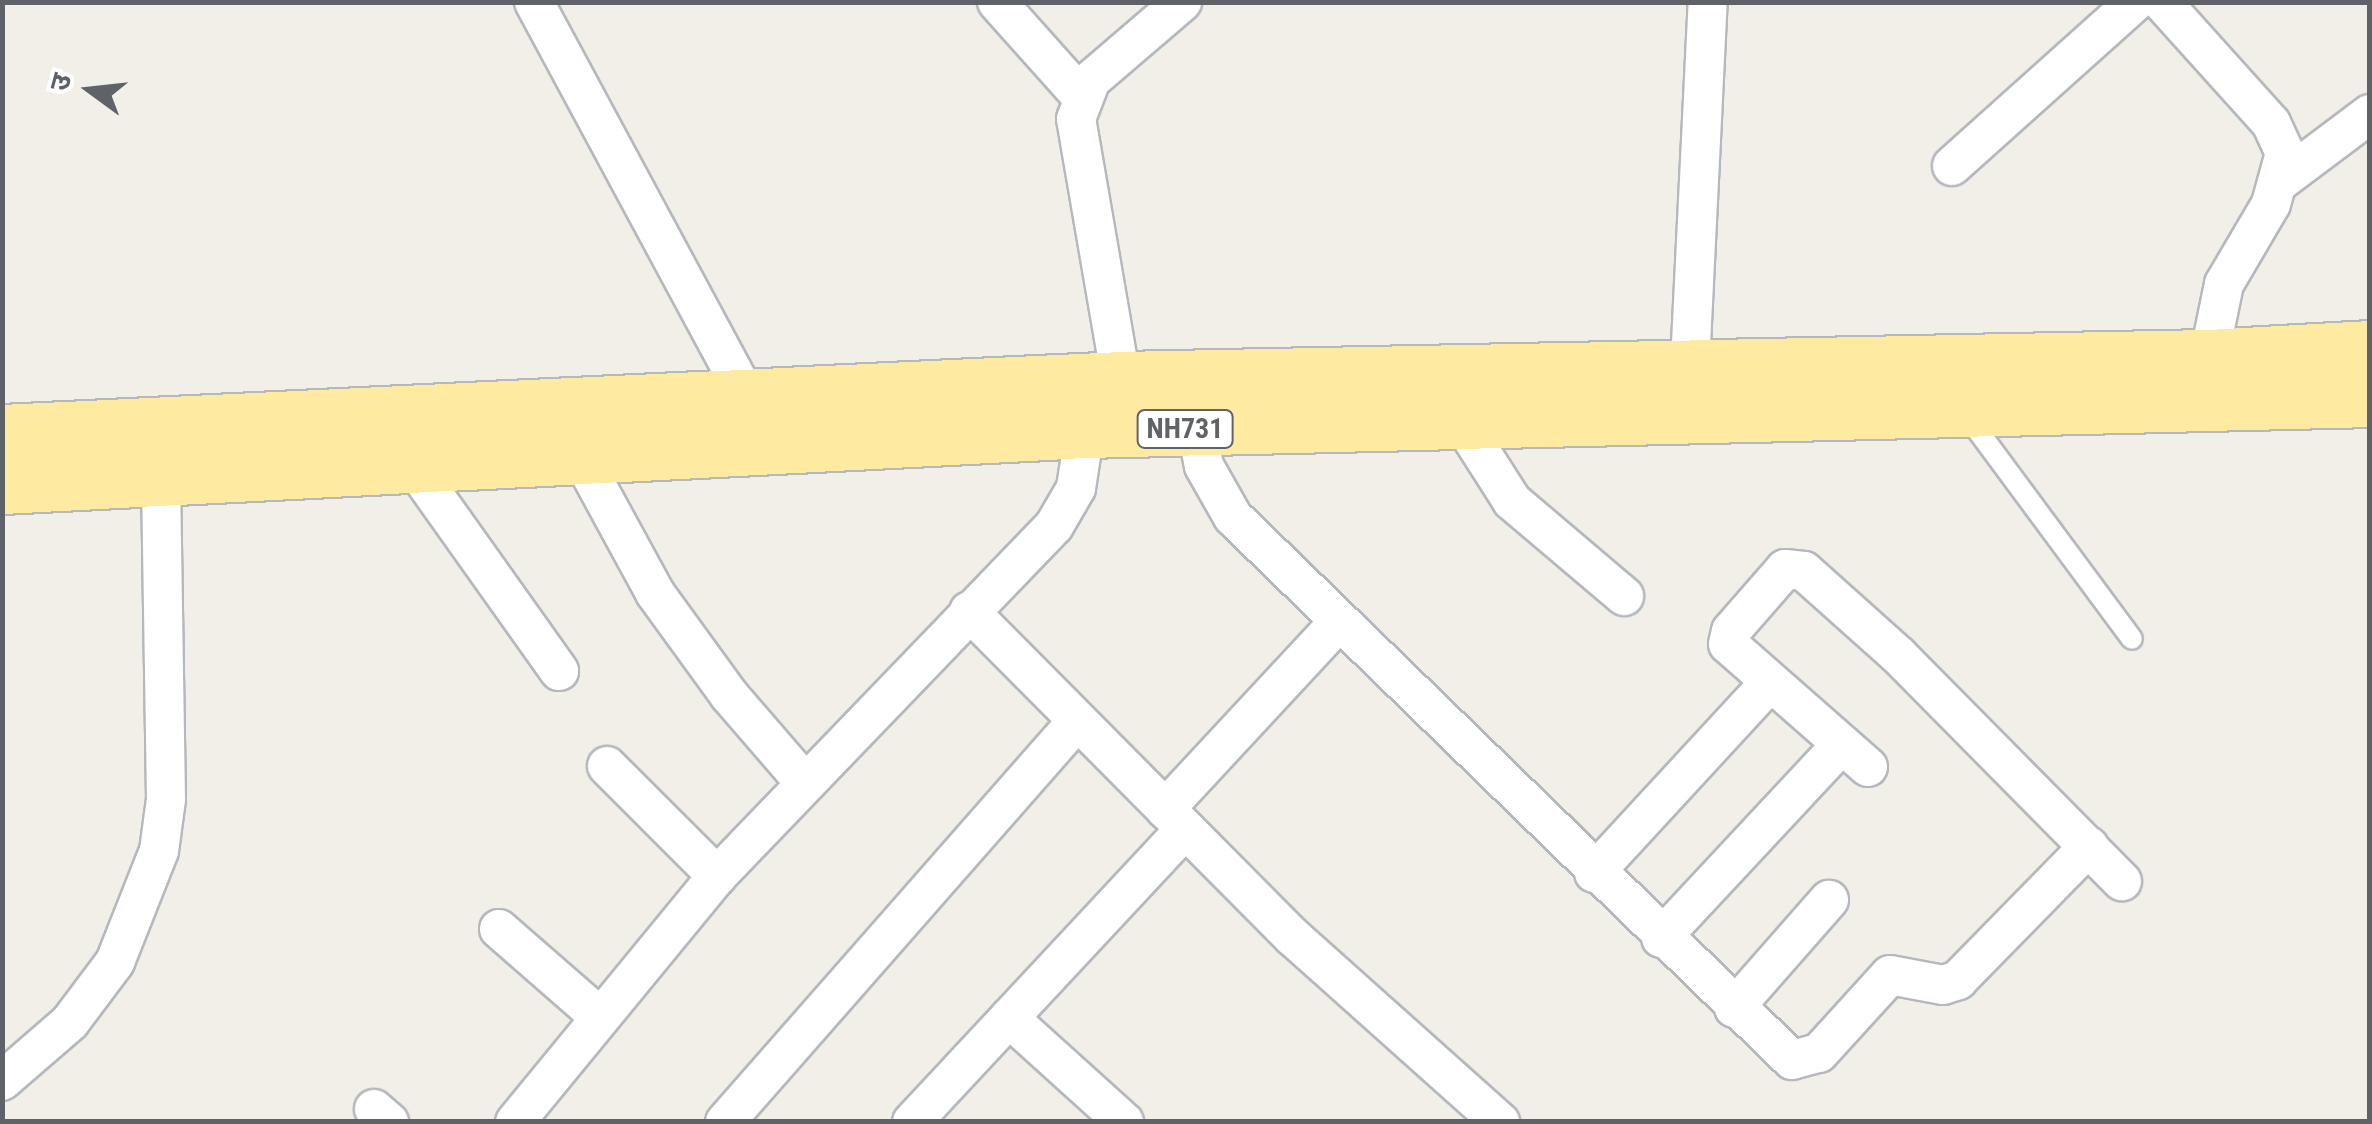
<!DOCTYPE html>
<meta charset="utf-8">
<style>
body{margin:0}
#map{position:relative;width:2372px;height:1124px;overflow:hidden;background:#f1efe8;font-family:"Roboto Condensed","Noto Sans Devanagari",sans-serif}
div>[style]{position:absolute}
.roads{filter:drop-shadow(2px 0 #b5b8bc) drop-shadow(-2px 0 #b5b8bc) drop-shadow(0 2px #b5b8bc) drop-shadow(0 -2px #b5b8bc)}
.service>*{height:20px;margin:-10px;padding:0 10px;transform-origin:10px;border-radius:10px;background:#fff}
.minor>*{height:38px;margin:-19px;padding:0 19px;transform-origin:19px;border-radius:19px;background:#fff}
.trunk>*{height:55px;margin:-27.5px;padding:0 27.5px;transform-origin:27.5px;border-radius:27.5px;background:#feeaa1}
span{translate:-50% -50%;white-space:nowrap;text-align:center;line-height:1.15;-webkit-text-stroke:9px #fff;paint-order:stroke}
.shield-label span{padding:2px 8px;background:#fff;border:2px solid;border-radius:8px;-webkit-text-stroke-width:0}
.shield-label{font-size:28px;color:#5f6368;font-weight:700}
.frame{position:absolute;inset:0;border:5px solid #5f6368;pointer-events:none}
.north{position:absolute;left:40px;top:40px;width:100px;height:100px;-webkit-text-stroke:8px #fff;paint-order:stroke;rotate:285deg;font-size:28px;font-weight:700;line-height:40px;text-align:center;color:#5f6368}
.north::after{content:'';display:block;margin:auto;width:35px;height:45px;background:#5f6368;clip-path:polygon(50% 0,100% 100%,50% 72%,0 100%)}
</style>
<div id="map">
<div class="roads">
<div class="service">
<div style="left:1967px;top:416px;width:277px;rotate:53.5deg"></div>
</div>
<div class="minor">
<div style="left:534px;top:2px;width:449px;rotate:61.7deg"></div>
<div style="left:997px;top:2px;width:127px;rotate:48.2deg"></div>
<div style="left:2162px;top:2px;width:163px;rotate:48deg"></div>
<div style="left:2271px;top:123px;width:33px;rotate:65deg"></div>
<div style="left:2285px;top:153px;width:53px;rotate:105.4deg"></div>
<div style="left:2271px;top:204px;width:93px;rotate:120.4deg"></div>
<div style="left:2224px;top:284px;width:75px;rotate:101.6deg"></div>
<div style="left:1952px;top:166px;width:246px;rotate:-41.9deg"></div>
<div style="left:2282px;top:180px;width:110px;rotate:-36.9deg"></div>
<div style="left:1690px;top:364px;width:362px;rotate:-87.2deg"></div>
<div style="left:1121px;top:379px;width:264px;rotate:-99.8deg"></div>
<div style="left:1076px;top:119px;width:42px;rotate:-69deg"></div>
<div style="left:1091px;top:80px;width:120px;rotate:-40.6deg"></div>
<div style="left:1192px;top:408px;width:59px;rotate:78.3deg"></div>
<div style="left:1204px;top:466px;width:59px;rotate:60.4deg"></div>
<div style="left:1233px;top:517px;width:779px;rotate:44.17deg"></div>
<div style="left:1792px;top:1060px;width:28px;rotate:-15deg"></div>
<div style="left:1819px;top:1053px;width:105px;rotate:-47.7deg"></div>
<div style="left:1890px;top:975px;width:54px;rotate:10.7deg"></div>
<div style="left:1943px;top:985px;width:16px;rotate:-18deg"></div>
<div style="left:1958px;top:980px;width:187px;rotate:-45.6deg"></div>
<div style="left:1463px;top:424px;width:91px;rotate:57.5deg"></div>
<div style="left:1512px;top:501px;width:147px;rotate:40.3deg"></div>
<div style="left:581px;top:457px;width:155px;rotate:61.4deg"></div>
<div style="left:655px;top:593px;width:126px;rotate:54deg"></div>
<div style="left:729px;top:695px;width:116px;rotate:49.2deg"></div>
<div style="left:412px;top:464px;width:254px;rotate:54.6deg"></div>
<div style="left:969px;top:611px;width:460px;rotate:45.2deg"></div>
<div style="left:1293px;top:937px;width:278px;rotate:41.8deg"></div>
<div style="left:607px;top:766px;width:156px;rotate:45deg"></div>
<div style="left:1868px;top:767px;width:186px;rotate:-138.7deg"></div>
<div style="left:1728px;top:644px;width:13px;rotate:-77deg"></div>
<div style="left:1731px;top:631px;width:82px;rotate:-48.9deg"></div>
<div style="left:1785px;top:569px;width:19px;rotate:6deg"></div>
<div style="left:1804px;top:571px;width:127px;rotate:41.8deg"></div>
<div style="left:1899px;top:656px;width:317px;rotate:45.3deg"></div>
<div style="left:1165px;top:809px;width:253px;rotate:-47.1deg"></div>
<div style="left:1594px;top:873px;width:260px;rotate:-47.3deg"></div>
<div style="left:499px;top:929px;width:134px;rotate:41.1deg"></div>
<div style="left:1661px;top:938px;width:265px;rotate:-47deg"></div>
<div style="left:1734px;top:1008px;width:144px;rotate:-48.7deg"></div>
<div style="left:1009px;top:1018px;width:155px;rotate:42.1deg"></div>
<div style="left:2px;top:1081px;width:90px;rotate:-40.9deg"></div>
<div style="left:70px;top:1022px;width:75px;rotate:-53.1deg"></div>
<div style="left:115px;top:962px;width:119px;rotate:-68.4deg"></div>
<div style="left:159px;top:851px;width:52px;rotate:-82.3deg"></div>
<div style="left:166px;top:799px;width:321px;rotate:-90.9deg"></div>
<div style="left:374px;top:1109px;width:20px;rotate:41deg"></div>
<div style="left:515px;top:1122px;width:318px;rotate:-50.6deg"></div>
<div style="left:717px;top:876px;width:486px;rotate:-46.1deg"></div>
<div style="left:1054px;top:526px;width:44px;rotate:-59.9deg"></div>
<div style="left:1076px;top:488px;width:59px;rotate:-81.2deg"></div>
<div style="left:725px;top:1122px;width:534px;rotate:-48.72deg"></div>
<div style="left:912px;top:1122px;width:400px;rotate:-47deg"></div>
</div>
<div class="trunk">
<div style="left:2px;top:432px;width:1120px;rotate:-2.71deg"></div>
<div style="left:1121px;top:379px;width:1088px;rotate:-1.16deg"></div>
<div style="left:2209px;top:357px;width:161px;rotate:-3.2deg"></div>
<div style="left:2px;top:486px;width:1084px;rotate:-2.96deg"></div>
<div style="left:1085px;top:430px;width:1285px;rotate:-1.38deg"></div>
</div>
</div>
<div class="shield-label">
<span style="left:1185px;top:429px">NH731</span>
</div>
<div class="frame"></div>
<div class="north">उ</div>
</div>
